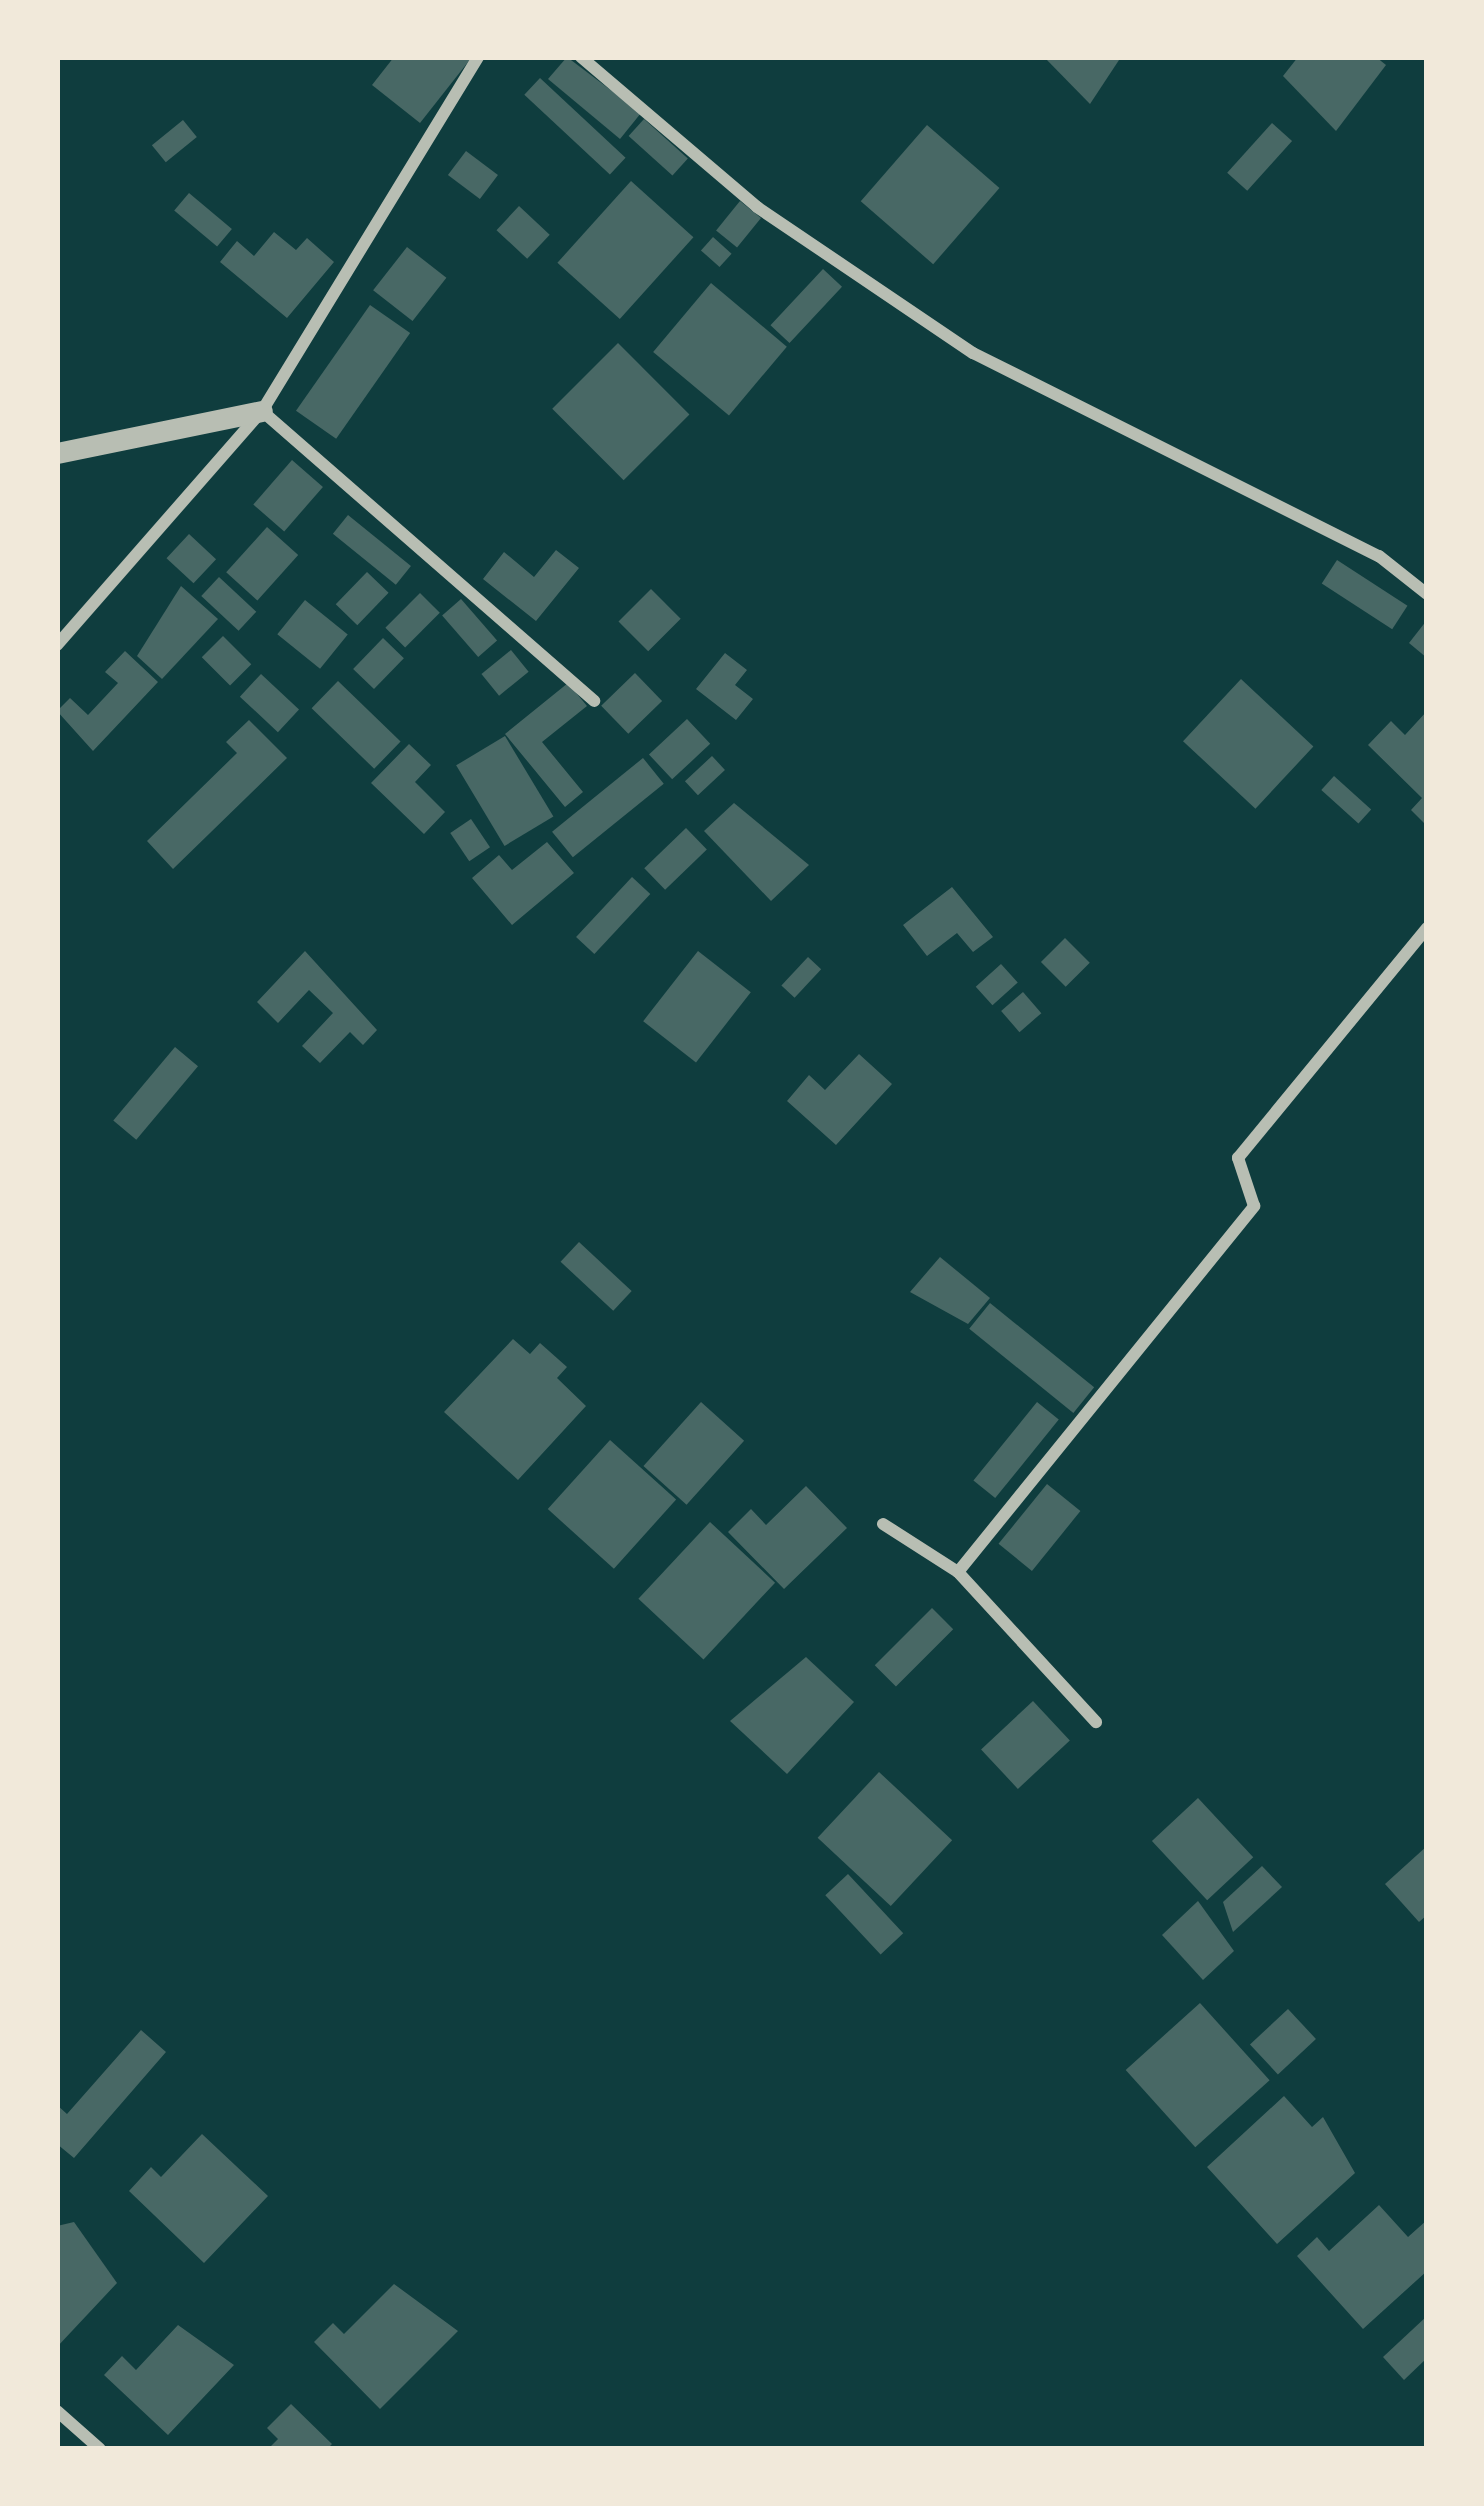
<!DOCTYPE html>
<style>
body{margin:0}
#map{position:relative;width:1484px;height:2506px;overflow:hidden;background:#0f3d3e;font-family:"Fira Sans Condensed",sans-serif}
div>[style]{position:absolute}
.building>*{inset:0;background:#486865;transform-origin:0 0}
.minor>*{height:12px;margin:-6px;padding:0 6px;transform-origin:6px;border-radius:6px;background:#b8beb3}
.tertiary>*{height:21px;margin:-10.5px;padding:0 10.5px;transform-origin:10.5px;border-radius:10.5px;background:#b8beb3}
span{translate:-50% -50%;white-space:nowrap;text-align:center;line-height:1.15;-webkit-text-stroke:9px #f1e9da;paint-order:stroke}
.frame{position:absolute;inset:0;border:60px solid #f1e9da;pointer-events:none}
</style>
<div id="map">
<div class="building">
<div style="clip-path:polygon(394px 57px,472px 57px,420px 123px,372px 85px)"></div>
<div style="clip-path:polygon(567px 57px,641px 113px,620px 139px,548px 79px)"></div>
<div style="clip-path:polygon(1044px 57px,1121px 57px,1090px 104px)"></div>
<div style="clip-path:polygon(1298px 57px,1376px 57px,1386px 65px,1336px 131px,1283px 76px)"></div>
<div style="left:540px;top:78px;width:117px;height:23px;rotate:43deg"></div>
<div style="left:644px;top:119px;width:59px;height:23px;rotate:42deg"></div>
<div style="left:183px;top:120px;width:22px;height:40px;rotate:51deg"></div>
<div style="left:1272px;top:123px;width:27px;height:67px;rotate:42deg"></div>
<div style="left:927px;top:125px;width:96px;height:101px;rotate:41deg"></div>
<div style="left:466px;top:151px;width:40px;height:30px;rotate:37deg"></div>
<div style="left:631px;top:181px;width:84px;height:110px;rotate:42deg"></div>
<div style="left:189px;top:193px;width:56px;height:23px;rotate:40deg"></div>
<div style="left:740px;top:201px;width:27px;height:38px;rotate:39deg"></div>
<div style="left:519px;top:206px;width:42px;height:33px;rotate:43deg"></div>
<div style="clip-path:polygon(274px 232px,296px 250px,307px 238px,334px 262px,287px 318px,220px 262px,237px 241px,254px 256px)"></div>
<div style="left:713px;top:237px;width:25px;height:18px;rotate:42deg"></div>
<div style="left:407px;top:247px;width:50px;height:55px;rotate:38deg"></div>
<div style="left:823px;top:269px;width:26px;height:77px;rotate:43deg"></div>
<div style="left:711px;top:283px;width:99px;height:90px;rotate:40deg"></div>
<div style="left:370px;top:305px;width:49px;height:129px;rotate:35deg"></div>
<div style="left:618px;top:343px;width:101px;height:93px;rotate:45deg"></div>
<div style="left:292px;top:460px;width:41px;height:59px;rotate:41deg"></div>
<div style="left:348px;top:515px;width:81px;height:24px;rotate:39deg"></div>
<div style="left:267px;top:527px;width:42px;height:61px;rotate:42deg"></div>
<div style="left:189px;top:534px;width:37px;height:33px;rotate:43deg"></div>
<div style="clip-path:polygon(556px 550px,579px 568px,536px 621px,483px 579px,504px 552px,534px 577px)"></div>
<div style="left:1337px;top:560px;width:84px;height:28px;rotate:33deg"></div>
<div style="left:367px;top:572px;width:30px;height:45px;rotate:44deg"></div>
<div style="left:219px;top:577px;width:51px;height:26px;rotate:43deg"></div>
<div style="clip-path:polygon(181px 586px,218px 619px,162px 679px,137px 656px)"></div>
<div style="left:651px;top:589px;width:42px;height:46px;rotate:45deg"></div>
<div style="left:420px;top:593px;width:28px;height:49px;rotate:45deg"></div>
<div style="left:461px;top:599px;width:55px;height:25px;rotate:49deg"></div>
<div style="left:305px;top:600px;width:55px;height:44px;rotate:39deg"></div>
<div style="clip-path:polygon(1427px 620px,1427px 658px,1409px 643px)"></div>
<div style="left:223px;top:636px;width:40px;height:30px;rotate:45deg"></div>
<div style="left:383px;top:638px;width:29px;height:43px;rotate:44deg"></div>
<div style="left:511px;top:650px;width:28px;height:38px;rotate:51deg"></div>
<div style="clip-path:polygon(125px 651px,158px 682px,93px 751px,57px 711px,70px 698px,88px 715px,118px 683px,105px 672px)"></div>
<div style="clip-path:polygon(725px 653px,747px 670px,735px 685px,753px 699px,736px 720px,696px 689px)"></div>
<div style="left:635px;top:673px;width:39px;height:47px;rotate:46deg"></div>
<div style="left:261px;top:674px;width:52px;height:31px;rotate:43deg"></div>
<div style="left:1241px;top:679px;width:99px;height:85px;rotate:43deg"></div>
<div style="left:338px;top:681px;width:87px;height:38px;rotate:44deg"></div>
<div style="clip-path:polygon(568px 683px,587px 706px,542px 742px,583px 792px,565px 807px,505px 734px)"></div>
<div style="clip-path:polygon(1427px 711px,1427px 826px,1411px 810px,1422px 798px,1368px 745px,1391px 721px,1405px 735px)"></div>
<div style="left:687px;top:719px;width:34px;height:52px;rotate:47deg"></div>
<div style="clip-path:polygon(249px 720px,287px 758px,173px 869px,147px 841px,237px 753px,226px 742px)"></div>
<div style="left:505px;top:736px;width:94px;height:57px;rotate:59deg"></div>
<div style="clip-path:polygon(409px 744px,431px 765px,415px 782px,445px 812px,424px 834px,371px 783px)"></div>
<div style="left:712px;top:756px;width:19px;height:37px;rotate:47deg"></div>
<div style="left:643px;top:758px;width:33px;height:117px;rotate:51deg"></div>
<div style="left:1334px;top:776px;width:50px;height:19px;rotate:42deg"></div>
<div style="clip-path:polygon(734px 803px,809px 865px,771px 901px,704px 831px)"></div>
<div style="left:471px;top:819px;width:34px;height:25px;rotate:56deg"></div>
<div style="left:686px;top:828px;width:30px;height:58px;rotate:46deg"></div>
<div style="clip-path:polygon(547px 842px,574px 873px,512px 925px,472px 878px,499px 855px,512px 870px)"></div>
<div style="left:632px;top:877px;width:25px;height:82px;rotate:43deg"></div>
<div style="clip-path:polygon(952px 887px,993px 937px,973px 952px,957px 933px,927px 956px,903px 925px)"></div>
<div style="left:1065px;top:938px;width:35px;height:34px;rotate:45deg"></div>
<div style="clip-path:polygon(305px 951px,377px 1030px,363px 1045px,350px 1032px,320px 1063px,302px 1046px,333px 1013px,309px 990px,278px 1023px,257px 1002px)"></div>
<div style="left:698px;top:951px;width:67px;height:89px;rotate:38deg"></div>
<div style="left:808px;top:957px;width:18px;height:39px;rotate:43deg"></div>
<div style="left:1001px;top:964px;width:25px;height:34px;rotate:48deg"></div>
<div style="left:1023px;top:992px;width:28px;height:29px;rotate:49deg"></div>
<div style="left:175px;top:1047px;width:30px;height:96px;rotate:40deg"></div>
<div style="clip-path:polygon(859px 1054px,892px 1084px,836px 1145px,787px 1101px,809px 1075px,825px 1090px)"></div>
<div style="left:579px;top:1242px;width:72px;height:27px;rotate:43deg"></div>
<div style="clip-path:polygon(940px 1257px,990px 1298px,968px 1324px,910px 1292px)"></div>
<div style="left:990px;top:1303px;width:134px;height:33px;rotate:39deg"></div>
<div style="clip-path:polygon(513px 1339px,530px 1354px,540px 1343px,567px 1367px,557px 1378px,586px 1406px,518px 1480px,444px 1412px)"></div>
<div style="left:701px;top:1402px;width:58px;height:86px;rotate:42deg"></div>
<div style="left:1037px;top:1402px;width:28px;height:101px;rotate:39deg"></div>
<div style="left:610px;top:1440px;width:89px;height:93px;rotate:42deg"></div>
<div style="left:1047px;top:1484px;width:43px;height:77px;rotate:39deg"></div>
<div style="clip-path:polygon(806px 1486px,847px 1528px,784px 1589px,728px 1532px,751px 1509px,766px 1525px)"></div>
<div style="left:710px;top:1522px;width:89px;height:105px;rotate:43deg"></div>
<div style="left:932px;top:1608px;width:30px;height:81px;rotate:45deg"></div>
<div style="clip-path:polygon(806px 1657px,854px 1702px,787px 1774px,730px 1721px)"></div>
<div style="left:1033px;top:1701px;width:54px;height:71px;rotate:47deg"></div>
<div style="left:879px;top:1772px;width:100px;height:90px;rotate:43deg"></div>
<div style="left:1198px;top:1798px;width:81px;height:63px;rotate:47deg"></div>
<div style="clip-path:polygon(1427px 1846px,1427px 1915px,1419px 1922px,1385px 1884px)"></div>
<div style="clip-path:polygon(1262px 1866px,1282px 1887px,1233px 1932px,1223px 1902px)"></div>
<div style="left:848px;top:1874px;width:81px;height:31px;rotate:47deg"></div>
<div style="clip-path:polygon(1198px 1901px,1234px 1951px,1203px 1980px,1162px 1935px)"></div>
<div style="left:1200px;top:2003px;width:104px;height:100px;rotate:48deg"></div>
<div style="left:1288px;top:2009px;width:41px;height:52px;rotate:47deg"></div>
<div style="clip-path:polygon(141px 2030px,166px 2052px,74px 2158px,57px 2144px,57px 2105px,67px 2114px)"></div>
<div style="clip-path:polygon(1284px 2096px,1312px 2127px,1323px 2117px,1355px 2173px,1277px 2244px,1207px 2167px)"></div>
<div style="clip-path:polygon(202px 2134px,268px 2196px,204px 2263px,129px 2191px,151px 2167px,161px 2177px)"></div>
<div style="clip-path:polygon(1379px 2205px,1408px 2237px,1427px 2220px,1427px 2271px,1363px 2329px,1297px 2256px,1317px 2237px,1329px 2251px)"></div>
<div style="clip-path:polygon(74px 2222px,117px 2283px,57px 2347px,57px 2226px)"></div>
<div style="clip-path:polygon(394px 2284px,458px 2331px,380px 2409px,314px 2342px,333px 2323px,344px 2334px)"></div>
<div style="clip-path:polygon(1427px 2316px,1427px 2358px,1404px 2380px,1383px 2357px)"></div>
<div style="clip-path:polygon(178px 2325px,234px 2365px,168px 2435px,104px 2375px,122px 2356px,136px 2370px)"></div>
<div style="clip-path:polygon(291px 2404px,332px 2444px,327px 2449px,268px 2449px,278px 2439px,267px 2428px)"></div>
</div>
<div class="minor">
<div style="left:581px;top:57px;width:231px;rotate:40.4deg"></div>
<div style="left:757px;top:207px;width:261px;rotate:34.1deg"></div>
<div style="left:973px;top:353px;width:454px;rotate:26.6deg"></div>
<div style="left:1379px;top:556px;width:61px;rotate:38.4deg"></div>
<div style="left:262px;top:411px;width:441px;rotate:41.1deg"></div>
<div style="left:57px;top:645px;width:311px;rotate:-48.8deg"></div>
<div style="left:262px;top:411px;width:415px;rotate:-58.6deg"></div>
<div style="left:883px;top:1524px;width:89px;rotate:32.6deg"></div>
<div style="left:958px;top:1572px;width:204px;rotate:47.4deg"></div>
<div style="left:958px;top:1572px;width:471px;rotate:-51deg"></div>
<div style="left:1254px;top:1206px;width:51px;rotate:-108.4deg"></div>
<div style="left:1238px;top:1158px;width:298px;rotate:-50.6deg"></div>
<div style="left:57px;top:2411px;width:57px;rotate:41.5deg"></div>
</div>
<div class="tertiary">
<div style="left:57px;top:453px;width:209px;rotate:-11.6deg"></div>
</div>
<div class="frame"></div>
</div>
